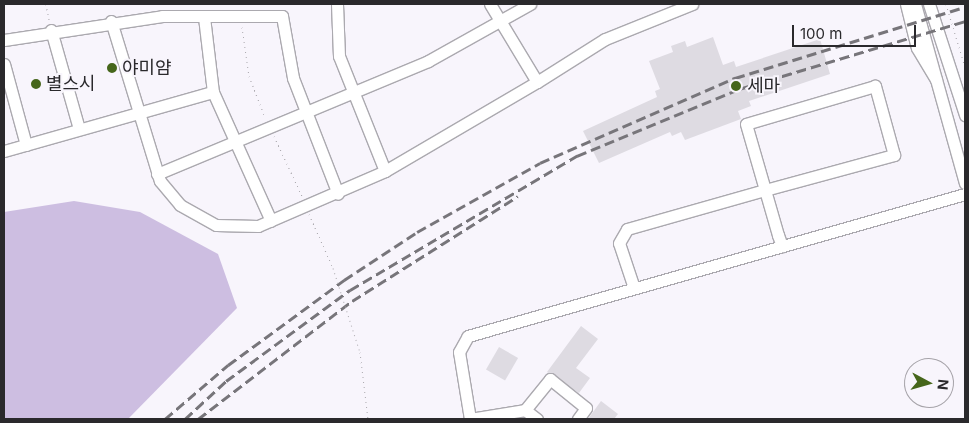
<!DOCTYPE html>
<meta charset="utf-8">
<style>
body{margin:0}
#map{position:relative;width:969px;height:423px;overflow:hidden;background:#f8f5fc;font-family:Inter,"Noto Sans KR",sans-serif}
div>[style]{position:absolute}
.green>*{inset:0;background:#cdbee1}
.building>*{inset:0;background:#dedbe2;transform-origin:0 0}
.path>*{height:1px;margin-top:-0.5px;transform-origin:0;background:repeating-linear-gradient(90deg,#aaa8ad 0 1px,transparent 0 5px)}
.roads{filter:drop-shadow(1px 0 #aba9af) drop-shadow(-1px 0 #aba9af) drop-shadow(0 1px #aba9af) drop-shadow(0 -1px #aba9af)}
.minor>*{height:11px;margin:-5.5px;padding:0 5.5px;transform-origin:5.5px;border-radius:5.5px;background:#fff}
.rail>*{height:2.5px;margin-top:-1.25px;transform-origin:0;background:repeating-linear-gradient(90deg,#77757a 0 10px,transparent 0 15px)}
.path-bridge>*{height:1px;margin-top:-0.5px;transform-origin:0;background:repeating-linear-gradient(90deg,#aaa8ad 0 1px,transparent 0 5px)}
.dots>*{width:14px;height:14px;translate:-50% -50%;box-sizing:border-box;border:2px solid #f8f5fc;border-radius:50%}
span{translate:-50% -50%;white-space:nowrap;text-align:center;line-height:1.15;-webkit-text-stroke:4px #f8f5fc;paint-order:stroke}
.poi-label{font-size:18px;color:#2a292c}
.left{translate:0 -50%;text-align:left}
.frame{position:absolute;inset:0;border:5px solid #2a292c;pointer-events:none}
.north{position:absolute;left:904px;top:358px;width:50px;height:50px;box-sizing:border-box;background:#f8f5fc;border:1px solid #a6a3a9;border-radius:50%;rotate:96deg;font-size:14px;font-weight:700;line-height:20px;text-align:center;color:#2a292c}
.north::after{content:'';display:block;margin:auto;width:18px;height:22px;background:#46661b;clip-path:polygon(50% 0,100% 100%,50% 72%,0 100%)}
.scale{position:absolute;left:792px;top:25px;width:124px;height:22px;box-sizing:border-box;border:2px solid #2a292c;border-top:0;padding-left:6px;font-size:15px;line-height:18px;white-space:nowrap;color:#2a292c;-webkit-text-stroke:4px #f8f5fc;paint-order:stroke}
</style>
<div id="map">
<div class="green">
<div style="clip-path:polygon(74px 201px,140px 212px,218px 254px,237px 308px,128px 419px,4px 419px,4px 212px)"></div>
</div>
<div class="building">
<div style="clip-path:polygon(713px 37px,723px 65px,734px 61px,736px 67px,820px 39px,830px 74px,749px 101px,751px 106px,738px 111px,741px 119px,685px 140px,681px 132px,672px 136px,670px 132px,599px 163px,583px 131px,657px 97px,655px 91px,660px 89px,649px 61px,673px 52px,671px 46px,685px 41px,687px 47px)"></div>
<div style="clip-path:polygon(581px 326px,598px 339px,576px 368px,590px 378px,579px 393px,547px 372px)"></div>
<div style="left:499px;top:347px;width:22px;height:26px;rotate:30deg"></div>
<div style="clip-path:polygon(601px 401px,618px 414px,614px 419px,588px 419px)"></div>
</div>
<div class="path">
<div style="left:46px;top:4px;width:16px;rotate:79deg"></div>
<div style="left:946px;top:4px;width:66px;rotate:73.2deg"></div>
<div style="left:242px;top:27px;width:49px;rotate:81.9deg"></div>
<div style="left:249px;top:76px;width:44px;rotate:68.7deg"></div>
<div style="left:274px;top:136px;width:66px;rotate:65deg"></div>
<div style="left:309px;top:214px;width:59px;rotate:66deg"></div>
<div style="left:360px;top:352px;width:67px;rotate:83.2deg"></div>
</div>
<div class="roads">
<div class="minor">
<div style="left:337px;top:4px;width:52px;rotate:87.8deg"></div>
<div style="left:339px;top:56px;width:124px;rotate:68.2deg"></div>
<div style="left:385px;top:171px;width:176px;rotate:-30.4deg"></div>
<div style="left:490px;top:4px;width:91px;rotate:58.9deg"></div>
<div style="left:537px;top:82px;width:80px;rotate:-32.3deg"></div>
<div style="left:605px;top:39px;width:94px;rotate:-21.9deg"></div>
<div style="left:906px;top:4px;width:45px;rotate:76deg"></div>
<div style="left:917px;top:48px;width:37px;rotate:59deg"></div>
<div style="left:915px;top:4px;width:186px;rotate:74.4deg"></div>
<div style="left:929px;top:4px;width:117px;rotate:72deg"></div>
<div style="left:204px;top:17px;width:76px;rotate:83.2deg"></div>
<div style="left:213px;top:92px;width:141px;rotate:65.8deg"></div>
<div style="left:111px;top:21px;width:167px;rotate:73deg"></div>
<div style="left:160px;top:181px;width:31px;rotate:50deg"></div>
<div style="left:180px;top:205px;width:41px;rotate:29.1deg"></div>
<div style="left:216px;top:225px;width:42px;rotate:1.4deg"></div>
<div style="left:258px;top:226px;width:138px;rotate:-23.4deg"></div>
<div style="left:51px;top:30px;width:103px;rotate:74.2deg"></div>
<div style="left:4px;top:40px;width:160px;rotate:-8.6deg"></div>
<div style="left:162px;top:16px;width:120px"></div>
<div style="left:282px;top:16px;width:63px;rotate:79.9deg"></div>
<div style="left:293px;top:78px;width:124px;rotate:68.8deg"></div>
<div style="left:4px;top:64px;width:84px;rotate:74.8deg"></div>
<div style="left:4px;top:151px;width:217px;rotate:-15.8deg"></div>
<div style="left:157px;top:174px;width:294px;rotate:-22.6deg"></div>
<div style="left:428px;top:61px;width:117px;rotate:-29.2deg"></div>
<div style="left:634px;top:288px;width:47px;rotate:-108.4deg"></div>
<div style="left:619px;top:243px;width:16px;rotate:-60deg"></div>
<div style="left:627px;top:229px;width:143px;rotate:-15.8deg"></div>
<div style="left:765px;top:190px;width:134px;rotate:-15.2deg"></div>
<div style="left:894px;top:155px;width:72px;rotate:-105.4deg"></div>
<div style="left:875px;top:86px;width:134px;rotate:163.6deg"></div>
<div style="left:746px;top:124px;width:69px;rotate:73.9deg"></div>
<div style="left:765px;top:190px;width:47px;rotate:73.9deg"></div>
<div style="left:778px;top:235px;width:12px;rotate:70deg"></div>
<div style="left:525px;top:410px;width:15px;rotate:37deg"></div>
<div style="left:470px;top:419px;width:68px;rotate:-99.3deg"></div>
<div style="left:459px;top:352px;width:18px;rotate:-61deg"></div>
<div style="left:468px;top:336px;width:517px;rotate:-15.95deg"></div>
<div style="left:470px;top:419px;width:56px;rotate:-9.3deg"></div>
<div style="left:525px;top:410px;width:40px;rotate:-51deg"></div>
<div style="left:550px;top:379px;width:46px;rotate:38.9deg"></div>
<div style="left:586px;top:408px;width:14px;rotate:126deg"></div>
</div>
</div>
<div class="rail">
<div style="left:165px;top:419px;width:83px;rotate:-40.6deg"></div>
<div style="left:228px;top:365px;width:144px;rotate:-36.2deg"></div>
<div style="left:344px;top:280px;width:87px;rotate:-33.3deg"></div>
<div style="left:417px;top:232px;width:141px;rotate:-29.3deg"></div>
<div style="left:540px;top:163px;width:213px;rotate:-23.6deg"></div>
<div style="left:735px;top:78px;width:241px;rotate:-17.2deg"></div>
<div style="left:185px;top:419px;width:56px;rotate:-42.8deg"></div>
<div style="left:226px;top:381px;width:154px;rotate:-36.3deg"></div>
<div style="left:350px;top:290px;width:264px;rotate:-30.6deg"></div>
<div style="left:577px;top:156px;width:175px;rotate:-22.5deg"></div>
<div style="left:739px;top:89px;width:236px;rotate:-16.7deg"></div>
<div style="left:198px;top:419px;width:194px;rotate:-37.5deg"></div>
<div style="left:352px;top:301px;width:196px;rotate:-32.3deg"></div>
</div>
<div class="path-bridge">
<div style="left:333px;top:268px;width:88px;rotate:72.2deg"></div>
</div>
<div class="dots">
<div style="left:112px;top:68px;background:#46661b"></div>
<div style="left:36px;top:84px;background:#46661b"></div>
<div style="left:736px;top:86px;background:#46661b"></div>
</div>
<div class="poi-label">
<span class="left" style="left:122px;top:68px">야미얌</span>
<span class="left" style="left:46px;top:84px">별스시</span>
<span class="left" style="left:747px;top:86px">세마</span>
</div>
<div class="frame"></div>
<div class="north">N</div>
<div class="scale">100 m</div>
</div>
